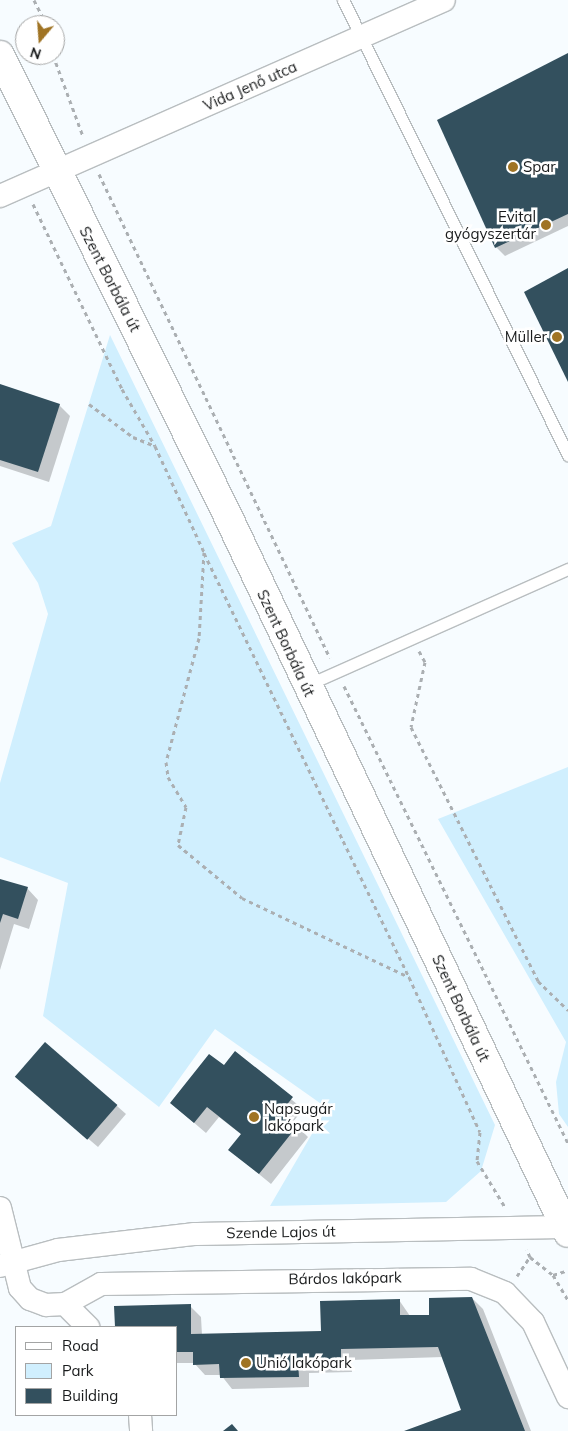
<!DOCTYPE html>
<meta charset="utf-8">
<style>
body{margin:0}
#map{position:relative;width:568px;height:1431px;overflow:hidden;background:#f7fcff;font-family:Mulish,sans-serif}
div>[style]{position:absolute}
.green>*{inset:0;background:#d0effe}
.shadow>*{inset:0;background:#0003}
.building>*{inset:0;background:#33505e;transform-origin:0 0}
.path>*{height:3px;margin-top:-1.5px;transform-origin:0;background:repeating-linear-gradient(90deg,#abafb2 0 4px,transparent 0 8px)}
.roads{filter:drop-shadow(1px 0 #b9bec0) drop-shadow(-1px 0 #b9bec0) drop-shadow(0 1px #b9bec0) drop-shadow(0 -1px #b9bec0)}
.service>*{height:11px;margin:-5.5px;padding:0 5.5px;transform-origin:5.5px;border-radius:5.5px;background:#fff}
.minor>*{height:22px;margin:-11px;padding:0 11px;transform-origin:11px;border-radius:11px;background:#fff}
.tertiary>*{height:28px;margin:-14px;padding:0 14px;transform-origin:14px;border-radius:14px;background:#fff}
.dots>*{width:14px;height:14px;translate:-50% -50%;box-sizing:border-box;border:2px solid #fff;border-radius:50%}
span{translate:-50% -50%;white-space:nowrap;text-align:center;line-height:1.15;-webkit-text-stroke:5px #fff;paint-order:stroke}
.street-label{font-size:15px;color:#191b1c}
.poi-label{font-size:15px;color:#191b1c}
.left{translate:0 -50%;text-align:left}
.right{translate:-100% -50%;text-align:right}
.legend{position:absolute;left:15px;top:1326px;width:162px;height:90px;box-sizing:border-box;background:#fff;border:1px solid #a3a4a4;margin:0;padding:6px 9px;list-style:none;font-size:15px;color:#191b1c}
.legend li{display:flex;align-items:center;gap:10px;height:25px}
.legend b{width:25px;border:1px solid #a3a4a4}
.north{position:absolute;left:15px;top:15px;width:50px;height:50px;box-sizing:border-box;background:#fff;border:1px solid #a3a4a4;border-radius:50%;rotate:198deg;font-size:14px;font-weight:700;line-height:20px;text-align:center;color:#191b1c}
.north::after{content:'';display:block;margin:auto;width:18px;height:22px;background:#a07424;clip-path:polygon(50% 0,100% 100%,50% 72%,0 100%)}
</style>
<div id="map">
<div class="green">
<div style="clip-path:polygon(110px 335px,495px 1125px,481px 1171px,446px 1202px,270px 1206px,327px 1108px,215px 1029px,159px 1107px,43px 1016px,68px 883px,0 857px,0 783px,48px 614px,38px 583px,12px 543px,51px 526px)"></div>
<div style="clip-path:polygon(568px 767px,568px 1127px,559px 1114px,556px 1082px,566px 1042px,438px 819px)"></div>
</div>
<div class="shadow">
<div style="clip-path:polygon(568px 54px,568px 226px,505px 256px,496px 247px)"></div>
<div style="clip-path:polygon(0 386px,59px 405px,70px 416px,49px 482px,0 466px)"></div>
<div style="clip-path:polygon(0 880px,27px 888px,38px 900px,29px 929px,14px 924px,0 970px)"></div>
<div style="clip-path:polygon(235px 1053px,303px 1109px,293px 1122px,308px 1137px,271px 1184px,230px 1150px,242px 1135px,219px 1117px,206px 1133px,171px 1103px,224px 1067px)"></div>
<div style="clip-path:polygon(25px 1085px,117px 1106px,126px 1114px,98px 1147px)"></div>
<div style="clip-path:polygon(472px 1298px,483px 1309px,531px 1431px,407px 1431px,463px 1411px,443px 1357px,351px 1360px,352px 1372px,309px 1373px,309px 1387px,232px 1389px,221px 1375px,205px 1375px,194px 1363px,176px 1363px,176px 1327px,116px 1327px,116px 1307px,190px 1306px,201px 1317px,202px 1335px,322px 1332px,399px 1300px,410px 1316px,431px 1316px)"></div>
</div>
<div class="building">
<div style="clip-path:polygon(568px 53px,568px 214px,495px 248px,437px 120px)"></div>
<div style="clip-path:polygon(568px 268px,568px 382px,524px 292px)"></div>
<div style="clip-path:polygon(0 384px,60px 404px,38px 472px,0 460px)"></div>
<div style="clip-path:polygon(0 879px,28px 887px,18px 919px,3px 914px,0 923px)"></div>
<div style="left:45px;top:1042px;width:96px;height:46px;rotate:41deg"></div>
<div style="clip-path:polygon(235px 1051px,293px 1097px,281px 1112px,298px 1125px,259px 1174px,228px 1150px,241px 1134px,207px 1107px,194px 1123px,170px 1103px,209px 1054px,224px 1065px)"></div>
<div style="clip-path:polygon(472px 1297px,525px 1431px,404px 1431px,461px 1410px,438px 1347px,341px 1349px,341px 1361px,298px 1362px,299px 1377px,220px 1378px,219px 1364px,193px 1365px,193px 1352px,176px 1352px,176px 1327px,115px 1327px,114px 1306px,191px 1304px,191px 1334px,321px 1331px,320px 1301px,400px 1299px,400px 1315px,429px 1315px,429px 1298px)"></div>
<div style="clip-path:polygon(232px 1424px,238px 1431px,223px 1431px)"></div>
</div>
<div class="path">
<div style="left:34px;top:0;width:28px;rotate:63deg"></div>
<div style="left:53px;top:55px;width:86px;rotate:69.7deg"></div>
<div style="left:99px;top:174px;width:536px;rotate:64.49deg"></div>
<div style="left:33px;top:204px;width:205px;rotate:64.3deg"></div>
<div style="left:122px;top:389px;width:66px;rotate:59.9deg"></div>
<div style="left:89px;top:404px;width:55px;rotate:36.9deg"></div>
<div style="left:133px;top:437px;width:24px;rotate:22deg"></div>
<div style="left:155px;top:446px;width:117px;rotate:65.2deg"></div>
<div style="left:204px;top:552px;width:86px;rotate:93.3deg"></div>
<div style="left:199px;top:638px;width:128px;rotate:104.9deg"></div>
<div style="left:166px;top:762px;width:15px;rotate:82deg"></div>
<div style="left:168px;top:777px;width:35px;rotate:59deg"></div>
<div style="left:186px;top:807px;width:39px;rotate:102deg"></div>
<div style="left:178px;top:845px;width:83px;rotate:39.6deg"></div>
<div style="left:242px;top:898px;width:185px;rotate:25.3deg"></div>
<div style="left:409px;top:977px;width:170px;rotate:65.4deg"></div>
<div style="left:480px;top:1132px;width:29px;rotate:96deg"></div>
<div style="left:477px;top:1161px;width:54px;rotate:58.7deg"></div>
<div style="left:204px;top:553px;width:471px;rotate:64.2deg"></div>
<div style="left:419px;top:651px;width:13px;rotate:61deg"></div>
<div style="left:425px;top:662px;width:66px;rotate:102.2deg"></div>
<div style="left:411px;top:727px;width:284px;rotate:63.4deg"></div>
<div style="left:538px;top:981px;width:42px;rotate:44deg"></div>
<div style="left:344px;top:686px;width:509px;rotate:63.89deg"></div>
<div style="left:530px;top:1257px;width:29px;rotate:38deg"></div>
<div style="left:553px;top:1275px;width:29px;rotate:59deg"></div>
<div style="left:553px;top:1275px;width:16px;rotate:-18deg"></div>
<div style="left:517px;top:1276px;width:23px;rotate:-56deg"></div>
<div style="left:530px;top:1257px;width:8px;rotate:-113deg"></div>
</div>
<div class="roads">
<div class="service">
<div style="left:343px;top:0;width:508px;rotate:63.69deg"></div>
<div style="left:307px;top:685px;width:286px;rotate:-24deg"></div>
</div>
<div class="minor">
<div style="left:0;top:196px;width:485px;rotate:-23.8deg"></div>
<div style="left:0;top:1208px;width:82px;rotate:76deg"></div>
<div style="left:20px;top:1288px;width:15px;rotate:48deg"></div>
<div style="left:30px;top:1299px;width:17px;rotate:21deg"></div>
<div style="left:46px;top:1305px;width:19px;rotate:-3deg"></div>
<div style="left:65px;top:1304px;width:41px;rotate:-29.1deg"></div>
<div style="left:101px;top:1284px;width:370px;rotate:-0.8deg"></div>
<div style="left:471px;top:1279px;width:37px;rotate:22deg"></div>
<div style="left:505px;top:1293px;width:40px;rotate:46deg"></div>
<div style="left:533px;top:1322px;width:83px;rotate:65deg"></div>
<div style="left:0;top:1266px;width:60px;rotate:-15.4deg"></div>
<div style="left:58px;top:1250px;width:138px;rotate:-6.7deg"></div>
<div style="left:195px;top:1234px;width:373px;rotate:-1.1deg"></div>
<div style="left:65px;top:1304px;width:33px;rotate:45deg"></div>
<div style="left:140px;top:1415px;width:16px;rotate:86deg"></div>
</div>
<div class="tertiary">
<div style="left:0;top:55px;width:508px;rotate:63.69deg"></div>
<div style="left:225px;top:510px;width:800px;rotate:64.62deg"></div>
</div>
</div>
<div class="dots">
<div style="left:513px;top:167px;background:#a07424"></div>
<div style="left:546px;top:225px;background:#a07424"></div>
<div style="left:557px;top:337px;background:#a07424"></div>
<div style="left:254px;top:1117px;background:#a07424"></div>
<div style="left:246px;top:1363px;background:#a07424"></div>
</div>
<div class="street-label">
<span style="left:250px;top:86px;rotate:-24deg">Vida Jenő utca</span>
<span style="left:110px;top:279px;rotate:63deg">Szent Borbála út</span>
<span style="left:286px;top:643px;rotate:65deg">Szent Borbála út</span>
<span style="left:461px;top:1008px;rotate:65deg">Szent Borbála út</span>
<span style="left:281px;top:1232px;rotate:-1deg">Szende Lajos út</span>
<span style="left:345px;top:1278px;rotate:-1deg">Bárdos lakópark</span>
</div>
<div class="poi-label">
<span class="left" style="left:523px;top:167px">Spar</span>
<span class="right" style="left:536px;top:225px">Evital<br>gyógyszertár</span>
<span class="right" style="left:547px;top:337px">Müller</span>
<span class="left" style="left:264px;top:1117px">Napsugár<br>lakópark</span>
<span class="left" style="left:256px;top:1363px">Unió lakópark</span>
</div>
<ul class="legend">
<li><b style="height:6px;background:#fff"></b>Road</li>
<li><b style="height:14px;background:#d0effe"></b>Park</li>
<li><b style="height:14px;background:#33505e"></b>Building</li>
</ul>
<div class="north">N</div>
</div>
